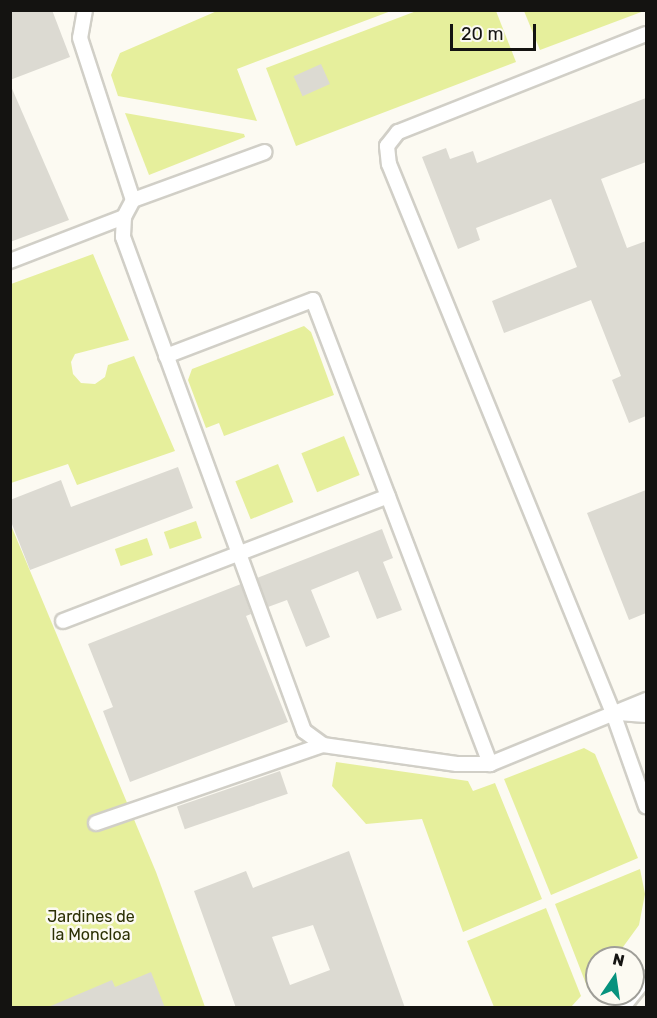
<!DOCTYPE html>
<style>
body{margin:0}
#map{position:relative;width:657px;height:1018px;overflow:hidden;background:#fcfaf2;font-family:Rubik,sans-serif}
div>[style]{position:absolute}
.green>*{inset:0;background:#e6ef9c;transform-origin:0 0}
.building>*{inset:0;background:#dcdad2;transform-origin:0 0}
.roads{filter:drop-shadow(2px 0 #d1cfc7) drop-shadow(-2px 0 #d1cfc7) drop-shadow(0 2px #d1cfc7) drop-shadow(0 -2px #d1cfc7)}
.service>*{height:14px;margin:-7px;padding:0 7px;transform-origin:7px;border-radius:7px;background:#fff}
span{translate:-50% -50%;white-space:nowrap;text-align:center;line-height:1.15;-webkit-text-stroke:5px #fcfaf2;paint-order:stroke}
.park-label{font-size:16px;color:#2c3004}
.frame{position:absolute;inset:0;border:12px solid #141311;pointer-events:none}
.north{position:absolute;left:585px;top:946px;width:60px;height:60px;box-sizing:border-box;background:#fcfaf2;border:2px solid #9f9e98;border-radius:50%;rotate:13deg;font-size:16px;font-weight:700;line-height:24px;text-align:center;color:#141311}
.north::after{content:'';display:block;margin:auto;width:21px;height:27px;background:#06927e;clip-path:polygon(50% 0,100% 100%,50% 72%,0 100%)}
.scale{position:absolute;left:450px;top:24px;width:86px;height:27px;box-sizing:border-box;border:3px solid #141311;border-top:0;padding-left:8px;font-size:18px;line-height:21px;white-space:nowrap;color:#141311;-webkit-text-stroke:4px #fcfaf2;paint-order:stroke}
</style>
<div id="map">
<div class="green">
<div style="clip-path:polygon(419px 10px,496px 11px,516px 62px,296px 146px,266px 68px)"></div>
<div style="clip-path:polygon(217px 11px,391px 11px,237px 69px,257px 121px,118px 96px,111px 75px,120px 53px)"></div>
<div style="clip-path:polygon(524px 11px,644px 11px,540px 50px)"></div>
<div style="clip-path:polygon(125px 113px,244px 134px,245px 137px,149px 175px)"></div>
<div style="clip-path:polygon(93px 254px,129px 340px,75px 354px,71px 362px,73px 374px,81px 383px,95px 384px,105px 377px,108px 365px,134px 356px,175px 451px,77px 485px,68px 464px,11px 483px,11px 284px)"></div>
<div style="clip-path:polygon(304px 326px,311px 332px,334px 395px,224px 436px,219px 423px,206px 428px,188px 380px,192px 369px)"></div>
<div style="left:344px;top:436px;width:42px;height:46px;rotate:68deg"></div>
<div style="left:278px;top:464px;width:41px;height:46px;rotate:68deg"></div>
<div style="left:196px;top:521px;width:18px;height:34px;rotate:71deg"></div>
<div style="clip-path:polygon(10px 523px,156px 872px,205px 1007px,11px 1007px)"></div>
<div style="left:147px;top:538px;width:18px;height:34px;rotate:71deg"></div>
<div style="clip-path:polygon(584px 748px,595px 754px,638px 858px,551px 895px,504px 779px)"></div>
<div style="clip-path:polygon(336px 762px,468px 781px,473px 791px,495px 783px,542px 899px,463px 932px,422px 819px,366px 824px,332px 786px)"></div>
<div style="clip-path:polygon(640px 869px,645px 894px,639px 925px,615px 958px,597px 958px,597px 979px,588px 989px,555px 904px)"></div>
<div style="clip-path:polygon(546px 908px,581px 996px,571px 1007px,494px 1007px,467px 941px)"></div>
</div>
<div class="building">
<div style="clip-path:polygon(10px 10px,52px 10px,70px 57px,10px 80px)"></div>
<div style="left:321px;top:64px;width:22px;height:30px;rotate:66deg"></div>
<div style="clip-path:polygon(10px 84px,69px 220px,10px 242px)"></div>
<div style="clip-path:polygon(646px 98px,646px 162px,601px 179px,627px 248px,646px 241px,646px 416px,629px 423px,612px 380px,621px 376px,591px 300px,504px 333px,492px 301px,577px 267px,551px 199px,476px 228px,480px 240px,458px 249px,422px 157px,446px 148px,450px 159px,473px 151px,477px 163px)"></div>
<div style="clip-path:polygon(178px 467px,193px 508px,30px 570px,10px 519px,10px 500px,61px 480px,71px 507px)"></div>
<div style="clip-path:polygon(646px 490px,646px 613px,629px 620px,587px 513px)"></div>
<div style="clip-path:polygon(382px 529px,393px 558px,383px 562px,402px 610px,377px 619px,358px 571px,311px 590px,330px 637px,306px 647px,287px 600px,268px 607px,257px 578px)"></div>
<div style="clip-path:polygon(241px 584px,251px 614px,246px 616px,288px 722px,130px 782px,103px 711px,113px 707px,88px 644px)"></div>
<div style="left:280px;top:771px;width:24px;height:109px;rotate:71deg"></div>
<div style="clip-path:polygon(evenodd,349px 851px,405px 1008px,236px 1008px,194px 891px,246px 871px,253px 888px,349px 851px,313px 925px,330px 970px,290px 985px,272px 937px,313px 925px)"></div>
<div style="clip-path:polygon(151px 972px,165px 1008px,46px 1008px,112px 980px,115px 987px)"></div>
</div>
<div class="roads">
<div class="service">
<div style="left:85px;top:10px;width:28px;rotate:100deg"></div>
<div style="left:80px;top:38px;width:170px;rotate:71.9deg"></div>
<div style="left:133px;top:200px;width:19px;rotate:118deg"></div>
<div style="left:124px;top:217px;width:20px;rotate:93deg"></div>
<div style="left:123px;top:237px;width:526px;rotate:69.88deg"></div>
<div style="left:304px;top:731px;width:24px;rotate:36deg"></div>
<div style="left:323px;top:745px;width:135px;rotate:8.1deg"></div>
<div style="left:457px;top:764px;width:33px"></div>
<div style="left:490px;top:764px;width:169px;rotate:-22.3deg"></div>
<div style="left:646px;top:34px;width:267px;rotate:158.4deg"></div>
<div style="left:398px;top:132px;width:18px;rotate:128deg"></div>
<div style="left:387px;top:146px;width:18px;rotate:84deg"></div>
<div style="left:389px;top:164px;width:593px;rotate:67.8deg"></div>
<div style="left:613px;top:713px;width:99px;rotate:70.5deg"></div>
<div style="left:133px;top:200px;width:140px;rotate:-20deg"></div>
<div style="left:10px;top:261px;width:122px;rotate:-21.1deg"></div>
<div style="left:166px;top:356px;width:157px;rotate:-20.9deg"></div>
<div style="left:313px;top:300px;width:497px;rotate:69.1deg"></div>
<div style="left:63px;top:621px;width:348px;rotate:-21deg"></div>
<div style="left:618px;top:713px;width:28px;rotate:4deg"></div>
<div style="left:96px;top:823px;width:240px;rotate:-19deg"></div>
<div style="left:622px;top:1008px;width:38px;rotate:-51deg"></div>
</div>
</div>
<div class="park-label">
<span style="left:91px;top:926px">Jardines de<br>la Moncloa</span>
</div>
<div class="frame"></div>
<div class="north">N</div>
<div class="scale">20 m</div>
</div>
